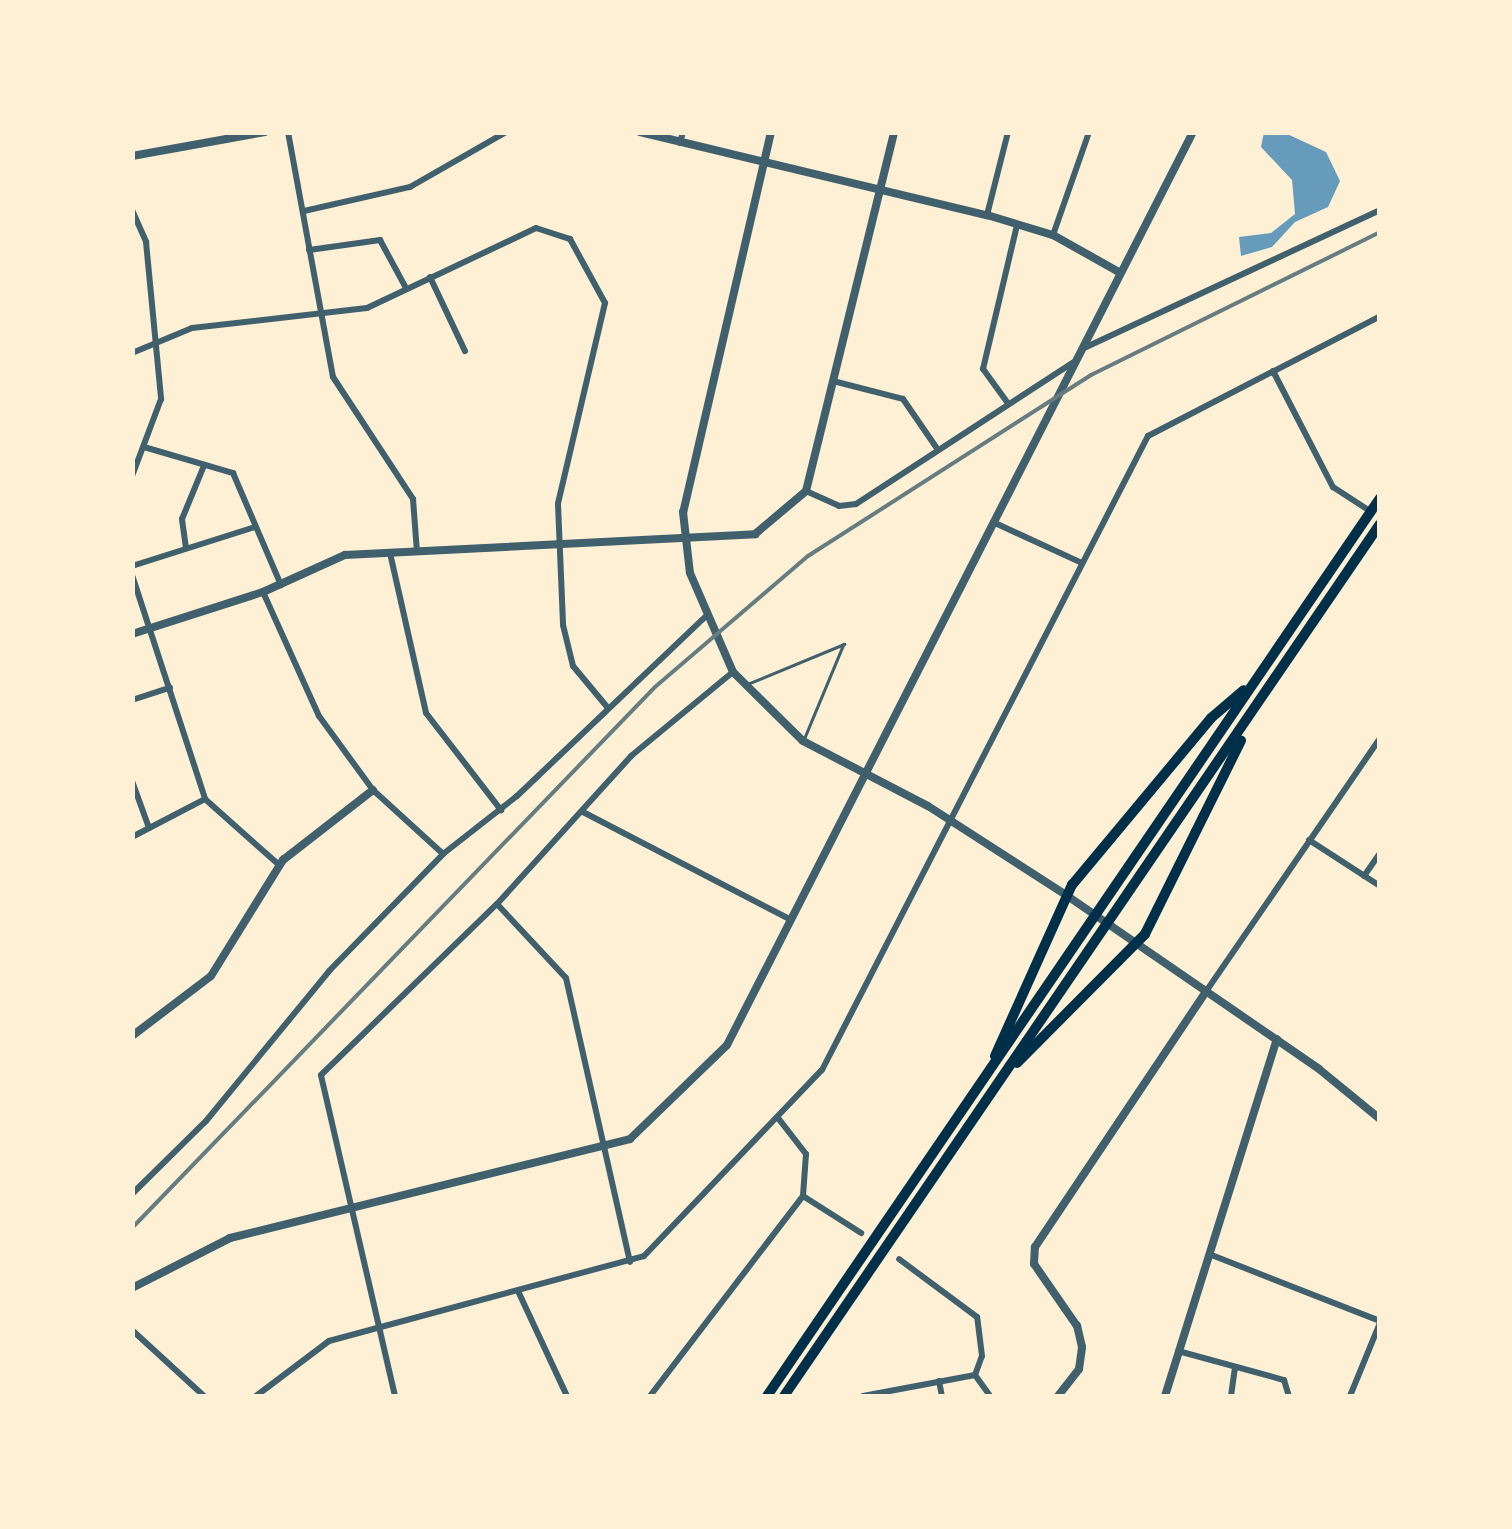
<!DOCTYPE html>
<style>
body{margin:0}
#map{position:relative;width:1512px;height:1529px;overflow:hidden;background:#fdf0d5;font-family:"DM Sans",sans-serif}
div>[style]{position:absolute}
.water>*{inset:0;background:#669bbc}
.service>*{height:2.5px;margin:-1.25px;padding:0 1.25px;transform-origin:1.25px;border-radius:1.25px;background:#3f606c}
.minor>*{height:6px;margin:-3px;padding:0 3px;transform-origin:3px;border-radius:3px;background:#3f606c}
.tertiary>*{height:8px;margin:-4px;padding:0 4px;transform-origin:4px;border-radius:4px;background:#3f606c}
.trunk>*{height:10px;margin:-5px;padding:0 5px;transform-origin:5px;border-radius:5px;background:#003049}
.rail>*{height:4px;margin:-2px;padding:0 2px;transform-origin:2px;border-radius:2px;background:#657d81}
span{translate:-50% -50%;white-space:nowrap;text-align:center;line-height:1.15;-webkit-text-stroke:10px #fdf0d5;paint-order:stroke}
.frame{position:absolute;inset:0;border:135px solid #fdf0d5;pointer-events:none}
</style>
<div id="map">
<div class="water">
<div style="clip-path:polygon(1264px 132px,1285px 133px,1326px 152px,1340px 181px,1328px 207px,1295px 222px,1272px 247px,1241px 256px,1239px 237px,1271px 233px,1295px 214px,1292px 180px,1261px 147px)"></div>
</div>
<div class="service">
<div style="left:750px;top:683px;width:102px;rotate:-22.5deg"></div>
<div style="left:844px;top:644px;width:104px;rotate:112.6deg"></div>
</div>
<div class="minor">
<div style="left:288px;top:132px;width:249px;rotate:79.6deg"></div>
<div style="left:333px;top:377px;width:146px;rotate:56.7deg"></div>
<div style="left:413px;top:499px;width:53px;rotate:85.7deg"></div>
<div style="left:680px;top:143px;width:11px;rotate:-75deg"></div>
<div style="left:132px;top:210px;width:35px;rotate:66deg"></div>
<div style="left:146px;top:242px;width:158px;rotate:84.5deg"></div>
<div style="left:161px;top:399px;width:82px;rotate:110.6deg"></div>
<div style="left:304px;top:211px;width:109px;rotate:-12.8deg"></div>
<div style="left:410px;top:187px;width:111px;rotate:-29.8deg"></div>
<div style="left:987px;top:215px;width:86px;rotate:-75.8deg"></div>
<div style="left:1053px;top:235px;width:109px;rotate:-70.7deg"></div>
<div style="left:309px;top:250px;width:72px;rotate:-8deg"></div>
<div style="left:380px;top:240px;width:55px;rotate:61.6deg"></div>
<div style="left:430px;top:277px;width:82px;rotate:64.7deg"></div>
<div style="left:1082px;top:349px;width:329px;rotate:-25deg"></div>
<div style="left:132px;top:353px;width:65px;rotate:-22.6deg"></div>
<div style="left:192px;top:328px;width:176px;rotate:-6.5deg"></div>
<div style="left:367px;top:308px;width:187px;rotate:-25.3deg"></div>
<div style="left:536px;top:228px;width:36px;rotate:18deg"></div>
<div style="left:570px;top:239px;width:73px;rotate:61.3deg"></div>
<div style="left:605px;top:303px;width:206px;rotate:103.2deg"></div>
<div style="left:558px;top:504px;width:121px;rotate:87.6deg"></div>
<div style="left:563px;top:625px;width:42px;rotate:76.3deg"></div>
<div style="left:573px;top:666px;width:55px;rotate:50.2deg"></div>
<div style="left:1273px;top:371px;width:131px;rotate:62.7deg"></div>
<div style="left:1333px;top:487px;width:44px;rotate:33deg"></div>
<div style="left:833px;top:381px;width:72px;rotate:14.4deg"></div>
<div style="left:903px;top:399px;width:58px;rotate:55.5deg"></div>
<div style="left:1007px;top:402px;width:41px;rotate:-126deg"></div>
<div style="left:983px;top:369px;width:148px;rotate:-76.7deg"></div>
<div style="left:144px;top:447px;width:93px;rotate:16.3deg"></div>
<div style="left:233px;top:473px;width:122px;rotate:66.8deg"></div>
<div style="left:806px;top:491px;width:36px;rotate:24deg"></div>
<div style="left:839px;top:506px;width:17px;rotate:-7deg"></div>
<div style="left:856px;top:504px;width:260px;rotate:-33.1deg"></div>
<div style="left:995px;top:523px;width:96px;rotate:24.7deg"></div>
<div style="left:186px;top:548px;width:29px;rotate:-98deg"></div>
<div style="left:182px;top:519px;width:55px;rotate:-67.6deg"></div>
<div style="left:390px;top:553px;width:164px;rotate:77.3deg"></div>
<div style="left:426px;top:713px;width:123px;rotate:52.3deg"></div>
<div style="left:132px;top:566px;width:129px;rotate:-17.6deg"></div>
<div style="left:132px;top:575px;width:236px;rotate:71.9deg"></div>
<div style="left:205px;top:799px;width:99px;rotate:41.7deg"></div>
<div style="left:263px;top:592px;width:136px;rotate:65.7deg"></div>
<div style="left:319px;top:716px;width:92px;rotate:53.9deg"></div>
<div style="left:373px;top:790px;width:95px;rotate:42.4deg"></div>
<div style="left:132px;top:700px;width:40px;rotate:-18deg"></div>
<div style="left:132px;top:781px;width:50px;rotate:70.1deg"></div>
<div style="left:583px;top:812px;width:232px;rotate:27.4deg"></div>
<div style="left:132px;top:837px;width:82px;rotate:-27.5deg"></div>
<div style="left:1309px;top:840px;width:85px;rotate:32.9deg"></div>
<div style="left:1364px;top:876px;width:28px;rotate:-55deg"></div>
<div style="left:497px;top:904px;width:101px;rotate:47deg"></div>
<div style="left:566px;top:978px;width:291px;rotate:77.3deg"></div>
<div style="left:1207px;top:990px;width:306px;rotate:-55.5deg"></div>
<div style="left:132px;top:1194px;width:104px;rotate:-44.6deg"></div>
<div style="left:206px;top:1121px;width:194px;rotate:-50.6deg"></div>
<div style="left:329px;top:971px;width:163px;rotate:-45.7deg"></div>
<div style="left:443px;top:854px;width:94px;rotate:-38.1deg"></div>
<div style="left:517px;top:796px;width:262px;rotate:-43.6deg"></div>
<div style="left:803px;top:1196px;width:69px;rotate:32.5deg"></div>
<div style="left:1209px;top:1254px;width:184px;rotate:21.4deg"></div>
<div style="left:518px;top:1291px;width:116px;rotate:65deg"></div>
<div style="left:132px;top:1330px;width:98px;rotate:42.5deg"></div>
<div style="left:1178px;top:1351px;width:110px;rotate:15.3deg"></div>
<div style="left:1284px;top:1380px;width:17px;rotate:73deg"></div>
<div style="left:975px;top:1375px;width:24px;rotate:54deg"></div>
<div style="left:939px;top:1381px;width:15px;rotate:79deg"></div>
<div style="left:256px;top:1396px;width:91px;rotate:-37deg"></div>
<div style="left:329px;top:1341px;width:326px;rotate:-15.1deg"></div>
<div style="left:644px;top:1256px;width:257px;rotate:-46.3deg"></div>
<div style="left:822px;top:1070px;width:713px;rotate:-62.79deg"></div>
<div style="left:1148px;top:436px;width:261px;rotate:-27.3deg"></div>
<div style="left:395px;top:1396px;width:329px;rotate:-103deg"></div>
<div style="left:321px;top:1075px;width:245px;rotate:-44.2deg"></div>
<div style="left:497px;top:904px;width:200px;rotate:-47.8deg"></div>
<div style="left:631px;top:756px;width:132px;rotate:-39.5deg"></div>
<div style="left:650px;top:1396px;width:252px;rotate:-52.6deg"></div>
<div style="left:803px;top:1196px;width:42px;rotate:-85.9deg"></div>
<div style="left:806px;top:1154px;width:46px;rotate:-127.9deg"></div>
<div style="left:863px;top:1396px;width:114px;rotate:-10.6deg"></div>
<div style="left:975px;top:1375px;width:20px;rotate:-70deg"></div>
<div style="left:982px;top:1356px;width:39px;rotate:-97deg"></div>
<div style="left:977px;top:1317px;width:97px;rotate:-143.4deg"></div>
<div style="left:1231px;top:1396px;width:28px;rotate:-82deg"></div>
<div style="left:1350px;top:1396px;width:79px;rotate:-67.7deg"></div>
</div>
<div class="tertiary">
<div style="left:640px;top:132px;width:357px;rotate:13.5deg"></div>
<div style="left:987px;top:215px;width:69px;rotate:16.9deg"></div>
<div style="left:1053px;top:235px;width:76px;rotate:29.3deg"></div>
<div style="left:771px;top:132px;width:390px;rotate:103deg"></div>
<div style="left:683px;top:512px;width:61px;rotate:83.5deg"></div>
<div style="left:690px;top:573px;width:108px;rotate:66.5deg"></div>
<div style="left:733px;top:672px;width:98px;rotate:44.6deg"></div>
<div style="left:803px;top:741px;width:141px;rotate:27.5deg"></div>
<div style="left:928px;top:806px;width:164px;rotate:32.8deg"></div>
<div style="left:1066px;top:895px;width:307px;rotate:34.5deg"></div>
<div style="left:1319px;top:1069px;width:79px;rotate:39.3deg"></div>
<div style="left:132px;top:156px;width:135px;rotate:-10.2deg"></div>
<div style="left:132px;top:634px;width:138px;rotate:-17.8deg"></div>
<div style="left:263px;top:592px;width:90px;rotate:-24.3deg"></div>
<div style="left:345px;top:555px;width:411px;rotate:-2.9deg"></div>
<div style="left:755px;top:534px;width:67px;rotate:-40.1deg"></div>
<div style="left:806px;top:491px;width:370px;rotate:-76.2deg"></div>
<div style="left:132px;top:1036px;width:99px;rotate:-37.2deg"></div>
<div style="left:211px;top:976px;width:137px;rotate:-58.2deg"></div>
<div style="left:283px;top:860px;width:114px;rotate:-37.9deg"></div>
<div style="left:132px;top:1288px;width:110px;rotate:-27deg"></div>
<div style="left:230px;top:1238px;width:412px;rotate:-13.9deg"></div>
<div style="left:630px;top:1139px;width:135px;rotate:-44.1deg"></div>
<div style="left:727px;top:1045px;width:1025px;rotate:-62.96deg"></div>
<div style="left:1058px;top:1396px;width:34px;rotate:-52deg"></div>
<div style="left:1079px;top:1369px;width:22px;rotate:-82deg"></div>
<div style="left:1082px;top:1347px;width:22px;rotate:-103deg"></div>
<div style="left:1077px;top:1326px;width:75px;rotate:-124.7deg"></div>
<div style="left:1034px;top:1264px;width:17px;rotate:-87deg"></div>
<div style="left:1035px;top:1247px;width:309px;rotate:-56.2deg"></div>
<div style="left:1165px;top:1396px;width:374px;rotate:-72.6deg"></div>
</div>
<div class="trunk">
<div style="left:995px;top:1056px;width:188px;rotate:-65.8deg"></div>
<div style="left:1072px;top:885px;width:217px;rotate:-50.2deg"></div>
<div style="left:1211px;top:718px;width:43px;rotate:-40.3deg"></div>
<div style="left:1017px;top:1063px;width:182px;rotate:-45.2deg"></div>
<div style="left:1145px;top:934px;width:216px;rotate:-63.6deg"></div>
<div style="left:767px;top:1396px;width:1087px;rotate:-55.68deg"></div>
<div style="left:784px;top:1396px;width:1056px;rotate:-55.65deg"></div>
</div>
<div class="rail">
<div style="left:132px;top:1228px;width:752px;rotate:-45.97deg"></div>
<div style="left:655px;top:687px;width:201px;rotate:-40.6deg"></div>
<div style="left:808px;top:556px;width:336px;rotate:-32.6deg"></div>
<div style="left:1091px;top:375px;width:322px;rotate:-26.3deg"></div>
</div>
<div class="frame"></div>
</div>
